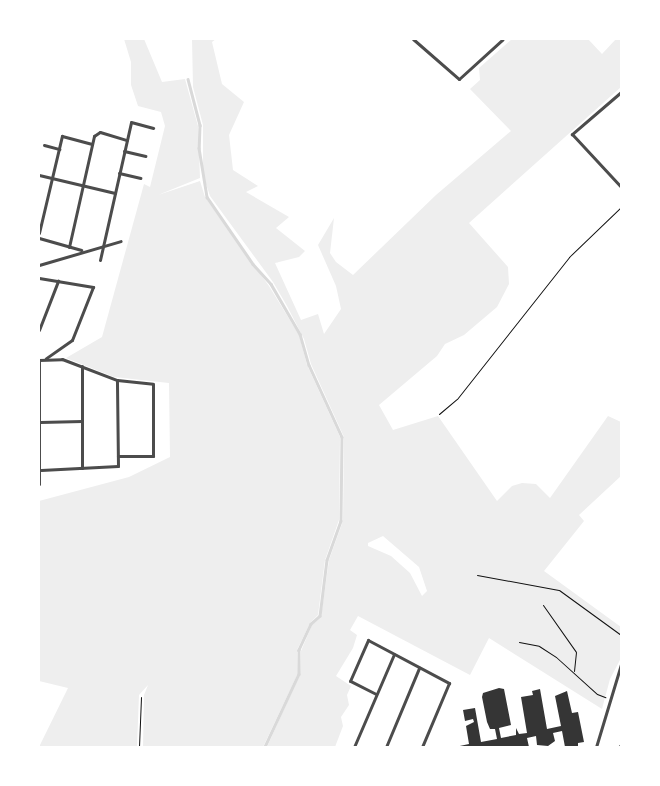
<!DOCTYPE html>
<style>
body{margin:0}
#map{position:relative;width:660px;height:786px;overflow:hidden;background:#fff;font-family:"Roboto Condensed",sans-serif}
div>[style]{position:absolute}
.green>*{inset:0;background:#eee}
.stream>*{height:2.5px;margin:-1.25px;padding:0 1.25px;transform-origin:1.25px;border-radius:1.25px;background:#d9d9d9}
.building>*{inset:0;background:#353535}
.path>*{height:1px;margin:-0.5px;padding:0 0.5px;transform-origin:0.5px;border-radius:0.5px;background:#111}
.minor>*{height:3px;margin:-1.5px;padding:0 1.5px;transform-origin:1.5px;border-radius:1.5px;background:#4c4c4c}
span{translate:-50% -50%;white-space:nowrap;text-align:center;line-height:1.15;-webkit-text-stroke:4px #fff;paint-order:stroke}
.frame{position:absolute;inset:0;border:40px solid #fff;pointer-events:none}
</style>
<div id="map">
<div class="green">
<div style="clip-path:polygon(124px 39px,144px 39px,162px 82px,185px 79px,198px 126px,200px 178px,158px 195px,200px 181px,205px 197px,269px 286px,299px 335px,307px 365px,340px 437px,339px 520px,325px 560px,318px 615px,310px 623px,297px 650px,298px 673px,263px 747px,143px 747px,144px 695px,148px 685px,139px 695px,137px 747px,39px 747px,68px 688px,39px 681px,39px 501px,129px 477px,170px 457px,169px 383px,114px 377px,66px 358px,102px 337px,144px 184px,150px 187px,165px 126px,161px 112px,138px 106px,131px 85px,131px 62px)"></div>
<div style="clip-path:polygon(evenodd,192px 39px,216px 39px,212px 42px,222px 84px,244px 102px,229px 135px,233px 170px,258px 186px,246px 192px,289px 217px,276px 228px,305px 251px,299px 257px,275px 263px,301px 320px,318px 314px,324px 334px,341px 309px,336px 286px,318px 245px,334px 218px,330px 253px,336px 262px,353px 275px,436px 195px,511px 131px,470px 89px,480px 80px,479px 68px,512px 39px,588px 39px,602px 54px,616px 39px,621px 39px,621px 87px,469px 223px,508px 267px,509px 284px,497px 307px,464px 335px,445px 344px,437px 356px,379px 405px,393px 430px,438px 416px,497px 501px,512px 486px,522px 483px,536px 484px,550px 498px,608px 416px,621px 422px,621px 476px,579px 515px,584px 521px,544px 571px,621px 627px,621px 658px,610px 679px,602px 709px,489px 638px,470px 675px,358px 616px,350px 630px,357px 635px,353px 648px,336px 676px,351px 686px,347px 695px,349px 705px,341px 717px,343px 726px,335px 747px,267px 747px,300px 674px,301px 651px,312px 625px,321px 617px,329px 560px,343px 521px,344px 437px,311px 364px,304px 339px,287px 306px,273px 282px,210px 196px,203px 175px,203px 125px,193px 87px,192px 39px,383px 536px,419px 567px,427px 591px,422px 596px,410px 573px,391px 556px,368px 546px,368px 543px,383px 536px)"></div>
</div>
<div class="stream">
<div style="left:188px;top:79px;width:48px;rotate:75.4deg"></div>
<div style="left:200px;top:125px;width:23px;rotate:92deg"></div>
<div style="left:199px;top:148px;width:50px;rotate:80.7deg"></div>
<div style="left:207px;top:197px;width:81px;rotate:55.5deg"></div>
<div style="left:253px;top:264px;width:27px;rotate:48deg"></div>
<div style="left:271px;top:284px;width:58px;rotate:59.9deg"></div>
<div style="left:300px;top:334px;width:32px;rotate:74deg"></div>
<div style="left:309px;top:365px;width:79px;rotate:65.4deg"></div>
<div style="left:342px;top:437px;width:84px;rotate:90.7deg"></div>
<div style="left:341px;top:521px;width:41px;rotate:109.7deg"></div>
<div style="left:327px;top:560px;width:56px;rotate:97.1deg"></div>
<div style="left:320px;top:616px;width:12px;rotate:138deg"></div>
<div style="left:311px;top:624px;width:29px;rotate:115deg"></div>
<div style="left:299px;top:650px;width:24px;rotate:90deg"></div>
<div style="left:299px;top:674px;width:81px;rotate:115deg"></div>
</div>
<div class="building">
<div style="clip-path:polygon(499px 688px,504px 689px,511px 725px,499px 728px,501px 738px,516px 735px,516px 728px,519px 734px,527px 733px,521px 697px,533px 695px,532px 691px,540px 689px,547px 729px,561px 726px,555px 696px,567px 691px,572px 713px,578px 712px,584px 742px,578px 743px,578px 747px,565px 747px,562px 731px,553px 733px,555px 741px,548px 746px,537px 745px,536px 736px,527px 738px,529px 747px,455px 747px,469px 744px,466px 726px,474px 722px,473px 719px,465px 721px,463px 710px,475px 708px,481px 742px,497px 739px,495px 729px,490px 729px,487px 722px,482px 697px,483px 693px)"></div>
</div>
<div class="path">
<div style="left:439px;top:414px;width:23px;rotate:-40deg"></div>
<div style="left:457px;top:399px;width:181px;rotate:-51.7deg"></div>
<div style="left:569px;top:257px;width:72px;rotate:-43.9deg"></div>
<div style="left:477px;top:575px;width:83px;rotate:10.4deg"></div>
<div style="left:559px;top:590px;width:77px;rotate:36deg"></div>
<div style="left:543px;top:605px;width:57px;rotate:54.9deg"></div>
<div style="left:576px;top:652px;width:19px;rotate:96deg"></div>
<div style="left:519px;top:642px;width:20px;rotate:11deg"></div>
<div style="left:539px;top:646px;width:20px;rotate:33deg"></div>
<div style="left:556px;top:657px;width:55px;rotate:42.1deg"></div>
<div style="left:597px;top:694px;width:9px;rotate:21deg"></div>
<div style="left:139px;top:747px;width:50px;rotate:-87.7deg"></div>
</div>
<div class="minor">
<div style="left:413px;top:39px;width:61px;rotate:41deg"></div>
<div style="left:459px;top:79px;width:59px;rotate:-42.3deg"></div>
<div style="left:621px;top:92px;width:65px;rotate:139.4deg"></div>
<div style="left:572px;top:134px;width:72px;rotate:47.2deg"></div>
<div style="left:44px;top:145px;width:16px;rotate:15deg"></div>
<div style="left:124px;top:151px;width:22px;rotate:13deg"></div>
<div style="left:119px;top:173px;width:22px;rotate:13deg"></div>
<div style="left:39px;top:175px;width:78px;rotate:13.3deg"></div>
<div style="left:39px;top:233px;width:100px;rotate:-76.7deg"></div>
<div style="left:62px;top:136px;width:31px;rotate:15deg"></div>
<div style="left:39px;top:238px;width:44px;rotate:15.9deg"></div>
<div style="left:69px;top:247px;width:114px;rotate:-77.3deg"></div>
<div style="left:94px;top:136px;width:7px;rotate:-34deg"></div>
<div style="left:100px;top:132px;width:28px;rotate:17deg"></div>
<div style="left:100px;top:260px;width:141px;rotate:-77.3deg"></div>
<div style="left:131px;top:122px;width:23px;rotate:15deg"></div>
<div style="left:39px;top:265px;width:85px;rotate:-16.3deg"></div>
<div style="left:39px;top:278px;width:55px;rotate:9.5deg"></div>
<div style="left:93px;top:287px;width:57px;rotate:111.6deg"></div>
<div style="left:72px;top:340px;width:32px;rotate:145deg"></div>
<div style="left:39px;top:330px;width:53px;rotate:-68.8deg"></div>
<div style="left:39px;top:360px;width:23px;rotate:-2deg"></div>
<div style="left:62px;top:359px;width:59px;rotate:20.9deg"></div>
<div style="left:117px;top:380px;width:36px;rotate:6deg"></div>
<div style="left:153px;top:384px;width:72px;rotate:90deg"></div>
<div style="left:153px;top:456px;width:35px;rotate:180deg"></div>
<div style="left:82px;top:366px;width:102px;rotate:90deg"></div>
<div style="left:40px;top:422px;width:42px;rotate:-1.4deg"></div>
<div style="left:41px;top:470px;width:77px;rotate:-3deg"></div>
<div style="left:118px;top:466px;width:86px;rotate:-90.7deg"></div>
<div style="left:39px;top:484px;width:124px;rotate:-90deg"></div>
<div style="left:376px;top:694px;width:29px;rotate:-153deg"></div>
<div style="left:350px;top:681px;width:45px;rotate:-66.3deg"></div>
<div style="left:368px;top:640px;width:92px;rotate:28deg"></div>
<div style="left:449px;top:683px;width:69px;rotate:112.9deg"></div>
<div style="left:354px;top:747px;width:101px;rotate:-66.7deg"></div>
<div style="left:386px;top:747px;width:86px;rotate:-67.3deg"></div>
<div style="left:596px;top:747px;width:87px;rotate:-73.2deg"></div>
<div style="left:619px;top:747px;width:3px;rotate:-45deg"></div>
</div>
<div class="frame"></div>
</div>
